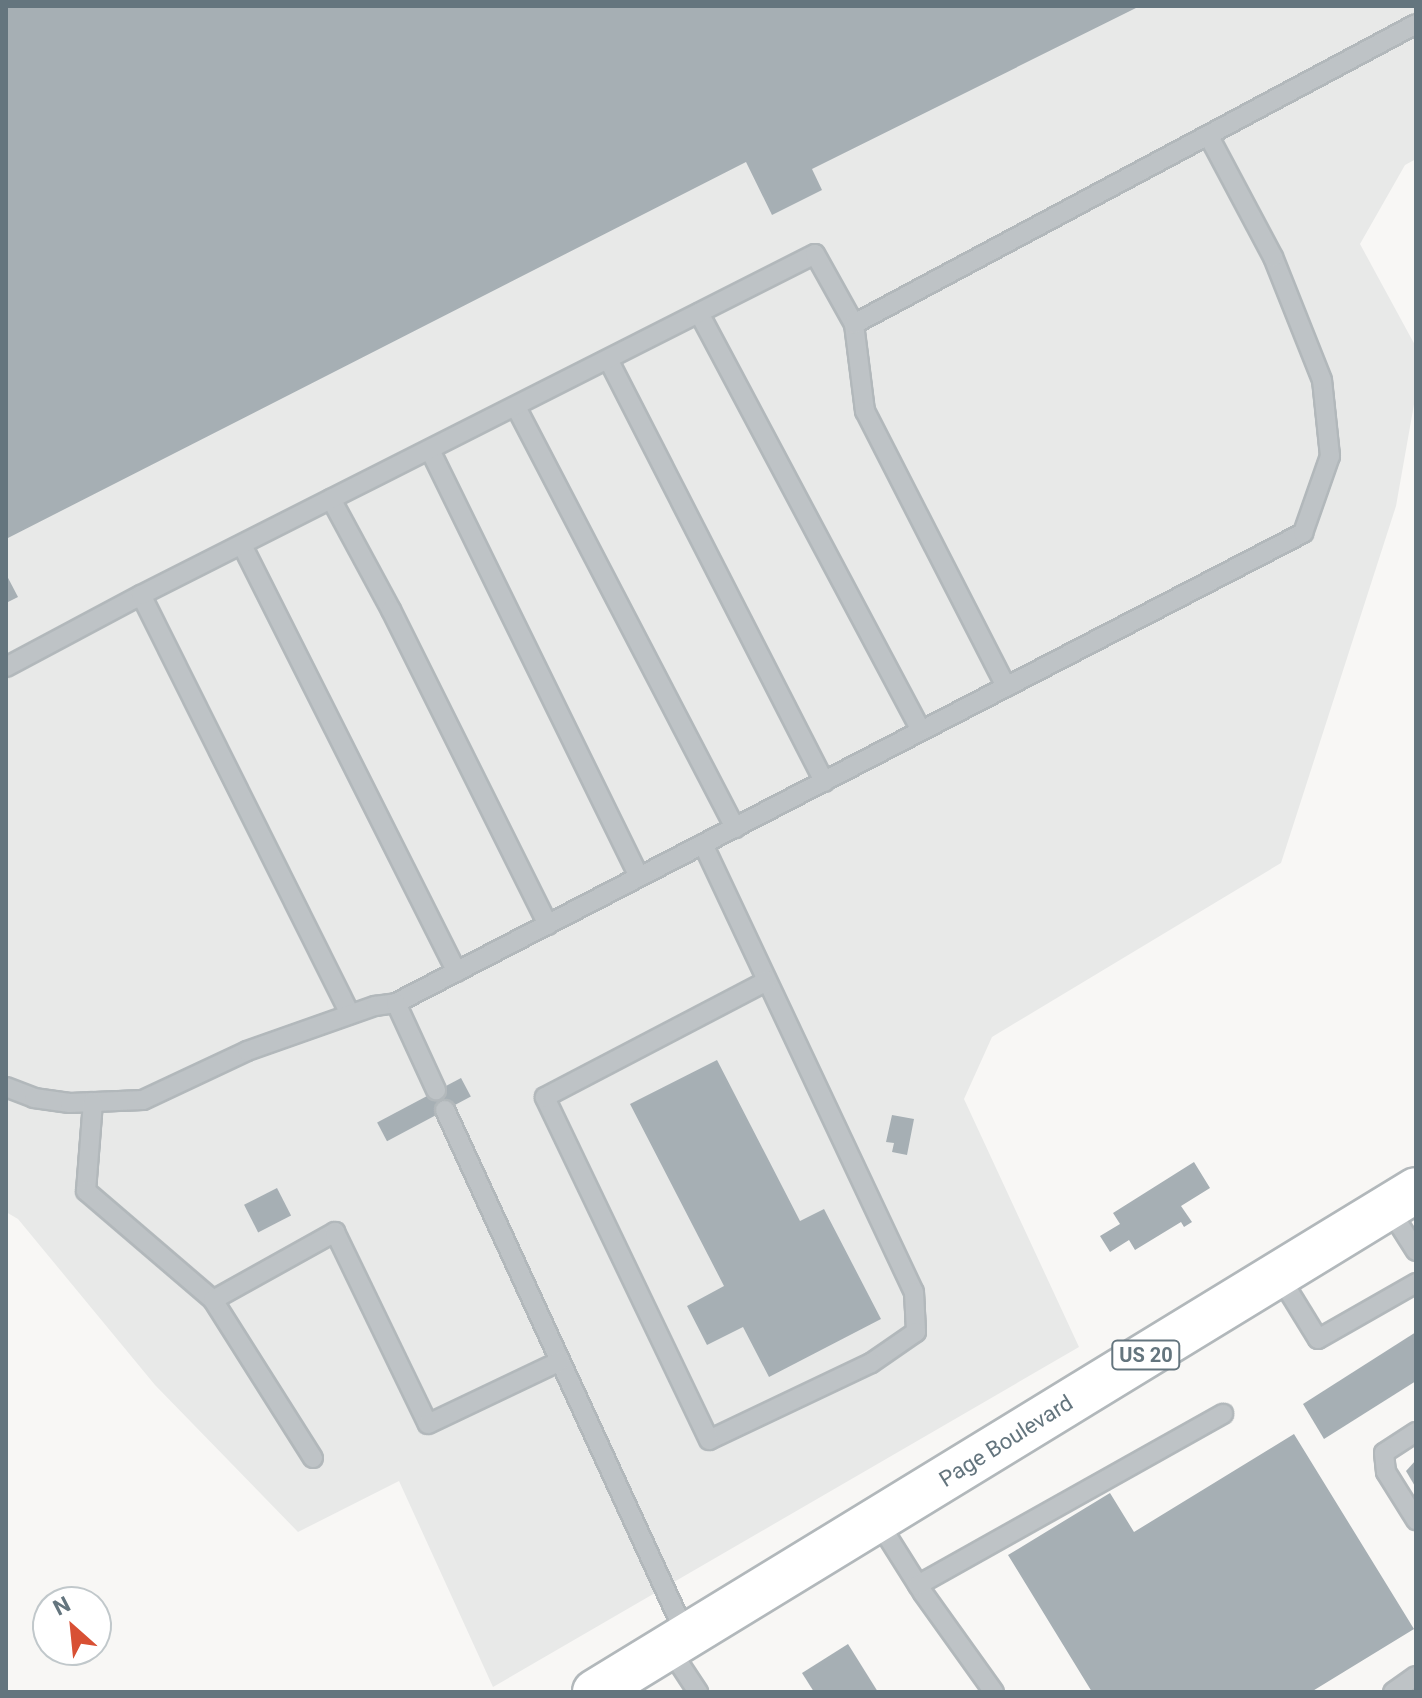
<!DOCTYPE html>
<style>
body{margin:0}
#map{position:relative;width:1422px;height:1698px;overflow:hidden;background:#f8f7f5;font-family:Roboto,sans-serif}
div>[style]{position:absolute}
.built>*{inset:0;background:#e8e9e8}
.building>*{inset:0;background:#a6afb4;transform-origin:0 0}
.roads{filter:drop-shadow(2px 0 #b2b8bb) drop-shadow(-2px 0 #b2b8bb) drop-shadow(0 2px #b2b8bb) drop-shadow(0 -2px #b2b8bb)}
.lane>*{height:18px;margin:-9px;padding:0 9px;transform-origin:9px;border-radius:9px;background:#bec3c6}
.primary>*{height:44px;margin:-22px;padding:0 22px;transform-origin:22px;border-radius:22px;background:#fff}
span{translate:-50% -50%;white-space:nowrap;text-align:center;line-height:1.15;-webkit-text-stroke:8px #fff;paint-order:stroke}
.shield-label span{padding:2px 6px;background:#fff;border:2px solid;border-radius:6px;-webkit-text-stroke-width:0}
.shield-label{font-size:20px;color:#64757e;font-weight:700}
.street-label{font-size:22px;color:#64757e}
.frame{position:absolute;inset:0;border:8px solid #64757e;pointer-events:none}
.north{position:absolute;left:32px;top:1586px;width:80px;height:80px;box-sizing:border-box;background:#fff;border:2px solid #c1c8cb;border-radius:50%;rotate:333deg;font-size:22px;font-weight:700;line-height:32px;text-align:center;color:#64757e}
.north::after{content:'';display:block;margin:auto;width:28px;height:36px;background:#d85034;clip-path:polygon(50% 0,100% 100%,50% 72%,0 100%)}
</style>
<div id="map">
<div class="built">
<div style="clip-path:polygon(6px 6px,1416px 6px,1416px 159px,1405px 165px,1360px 244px,1416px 347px,1416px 393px,1396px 506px,1281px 863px,992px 1037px,964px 1099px,1079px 1347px,493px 1687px,399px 1481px,298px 1532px,155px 1385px,18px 1219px,6px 1212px)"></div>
</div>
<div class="building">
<div style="clip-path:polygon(6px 6px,1140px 6px,812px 169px,822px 190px,772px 215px,746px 162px,6px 539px)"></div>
<div style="clip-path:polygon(6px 574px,18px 597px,6px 603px)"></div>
<div style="clip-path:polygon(717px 1060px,800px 1221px,824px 1209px,881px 1319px,769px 1377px,743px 1327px,707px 1345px,687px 1306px,724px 1286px,630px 1104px)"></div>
<div style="left:461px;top:1078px;width:21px;height:95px;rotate:62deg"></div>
<div style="clip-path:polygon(892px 1115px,914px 1119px,907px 1155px,892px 1152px,894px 1143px,886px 1142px)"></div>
<div style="clip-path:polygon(1194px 1162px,1210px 1188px,1181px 1206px,1192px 1222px,1184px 1227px,1181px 1222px,1135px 1250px,1129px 1240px,1110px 1252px,1100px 1236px,1120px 1224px,1113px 1213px)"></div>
<div style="left:277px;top:1188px;width:31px;height:37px;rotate:63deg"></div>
<div style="clip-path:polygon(1416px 1332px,1416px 1381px,1324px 1439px,1303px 1404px)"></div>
<div style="clip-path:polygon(1294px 1434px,1414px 1629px,1311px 1692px,1092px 1692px,1008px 1555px,1110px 1493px,1134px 1532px)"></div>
<div style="clip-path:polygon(1416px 1460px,1416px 1488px,1406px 1471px)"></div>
<div style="clip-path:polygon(848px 1644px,878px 1692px,814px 1692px,802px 1673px)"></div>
</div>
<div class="roads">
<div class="lane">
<div style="left:699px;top:313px;width:473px;rotate:62deg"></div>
<div style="left:854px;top:324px;width:88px;rotate:82.8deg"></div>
<div style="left:865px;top:411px;width:310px;rotate:62.9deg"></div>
<div style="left:609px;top:361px;width:473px;rotate:62.9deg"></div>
<div style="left:516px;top:407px;width:475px;rotate:62.5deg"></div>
<div style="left:430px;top:450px;width:475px;rotate:63.9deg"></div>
<div style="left:331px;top:499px;width:126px;rotate:61.6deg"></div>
<div style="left:391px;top:610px;width:352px;rotate:63.5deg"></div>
<div style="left:242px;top:545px;width:478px;rotate:63.3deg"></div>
<div style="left:6px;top:667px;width:153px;rotate:-28.1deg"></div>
<div style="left:703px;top:844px;width:495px;rotate:64.8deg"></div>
<div style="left:914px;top:1292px;width:40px;rotate:87.1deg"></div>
<div style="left:916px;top:1332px;width:55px;rotate:145.4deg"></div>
<div style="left:871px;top:1363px;width:179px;rotate:154.6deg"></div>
<div style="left:709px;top:1440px;width:380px;rotate:-115.6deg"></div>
<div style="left:545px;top:1097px;width:250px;rotate:-27.6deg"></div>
<div style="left:396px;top:1003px;width:1022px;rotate:-27.39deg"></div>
<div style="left:1303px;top:533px;width:82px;rotate:-70.7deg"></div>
<div style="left:1330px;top:456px;width:76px;rotate:-96deg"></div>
<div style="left:1322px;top:380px;width:132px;rotate:-111.7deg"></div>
<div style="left:1273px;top:257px;width:138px;rotate:-118deg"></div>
<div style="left:350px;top:1014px;width:468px;rotate:-116.5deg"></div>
<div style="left:141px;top:595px;width:755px;rotate:-26.84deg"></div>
<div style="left:815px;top:254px;width:80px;rotate:60.9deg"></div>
<div style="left:854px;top:324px;width:637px;rotate:-28.09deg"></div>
<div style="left:6px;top:1087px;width:30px;rotate:21deg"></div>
<div style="left:34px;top:1098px;width:36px;rotate:8deg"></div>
<div style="left:70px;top:1103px;width:73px;rotate:-2.4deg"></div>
<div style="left:143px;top:1100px;width:115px;rotate:-25.2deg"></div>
<div style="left:247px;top:1051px;width:136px;rotate:-19.4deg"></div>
<div style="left:375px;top:1006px;width:21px;rotate:-8deg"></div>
<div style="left:396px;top:1003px;width:96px;rotate:65.3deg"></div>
<div style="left:93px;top:1102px;width:89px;rotate:94.5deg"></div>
<div style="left:86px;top:1191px;width:167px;rotate:40.6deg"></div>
<div style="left:213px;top:1300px;width:187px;rotate:57.7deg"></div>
<div style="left:445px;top:1110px;width:580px;rotate:65.34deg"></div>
<div style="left:1388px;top:1207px;width:52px;rotate:57.5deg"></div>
<div style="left:1278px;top:1274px;width:76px;rotate:58.4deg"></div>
<div style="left:1318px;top:1339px;width:113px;rotate:-29.7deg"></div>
<div style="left:213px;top:1300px;width:140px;rotate:-29.1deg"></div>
<div style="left:335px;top:1232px;width:213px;rotate:64.2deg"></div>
<div style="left:428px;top:1424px;width:146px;rotate:-25.5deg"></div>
<div style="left:1416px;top:1432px;width:38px;rotate:147deg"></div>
<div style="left:1384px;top:1453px;width:19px;rotate:84deg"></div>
<div style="left:1386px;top:1472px;width:57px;rotate:58deg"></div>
<div style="left:877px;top:1520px;width:86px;rotate:57.8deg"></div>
<div style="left:923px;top:1593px;width:122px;rotate:54.4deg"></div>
<div style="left:918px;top:1585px;width:350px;rotate:-29.3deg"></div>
<div style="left:669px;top:1648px;width:53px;rotate:56.6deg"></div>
<div style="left:1393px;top:1692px;width:28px;rotate:-35deg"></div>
</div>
<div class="primary">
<div style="left:595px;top:1692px;width:962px;rotate:-31.44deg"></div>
</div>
</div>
<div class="shield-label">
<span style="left:1146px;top:1355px">US 20</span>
</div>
<div class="street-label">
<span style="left:1006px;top:1441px;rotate:-32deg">Page Boulevard</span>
</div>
<div class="frame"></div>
<div class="north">N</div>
</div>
